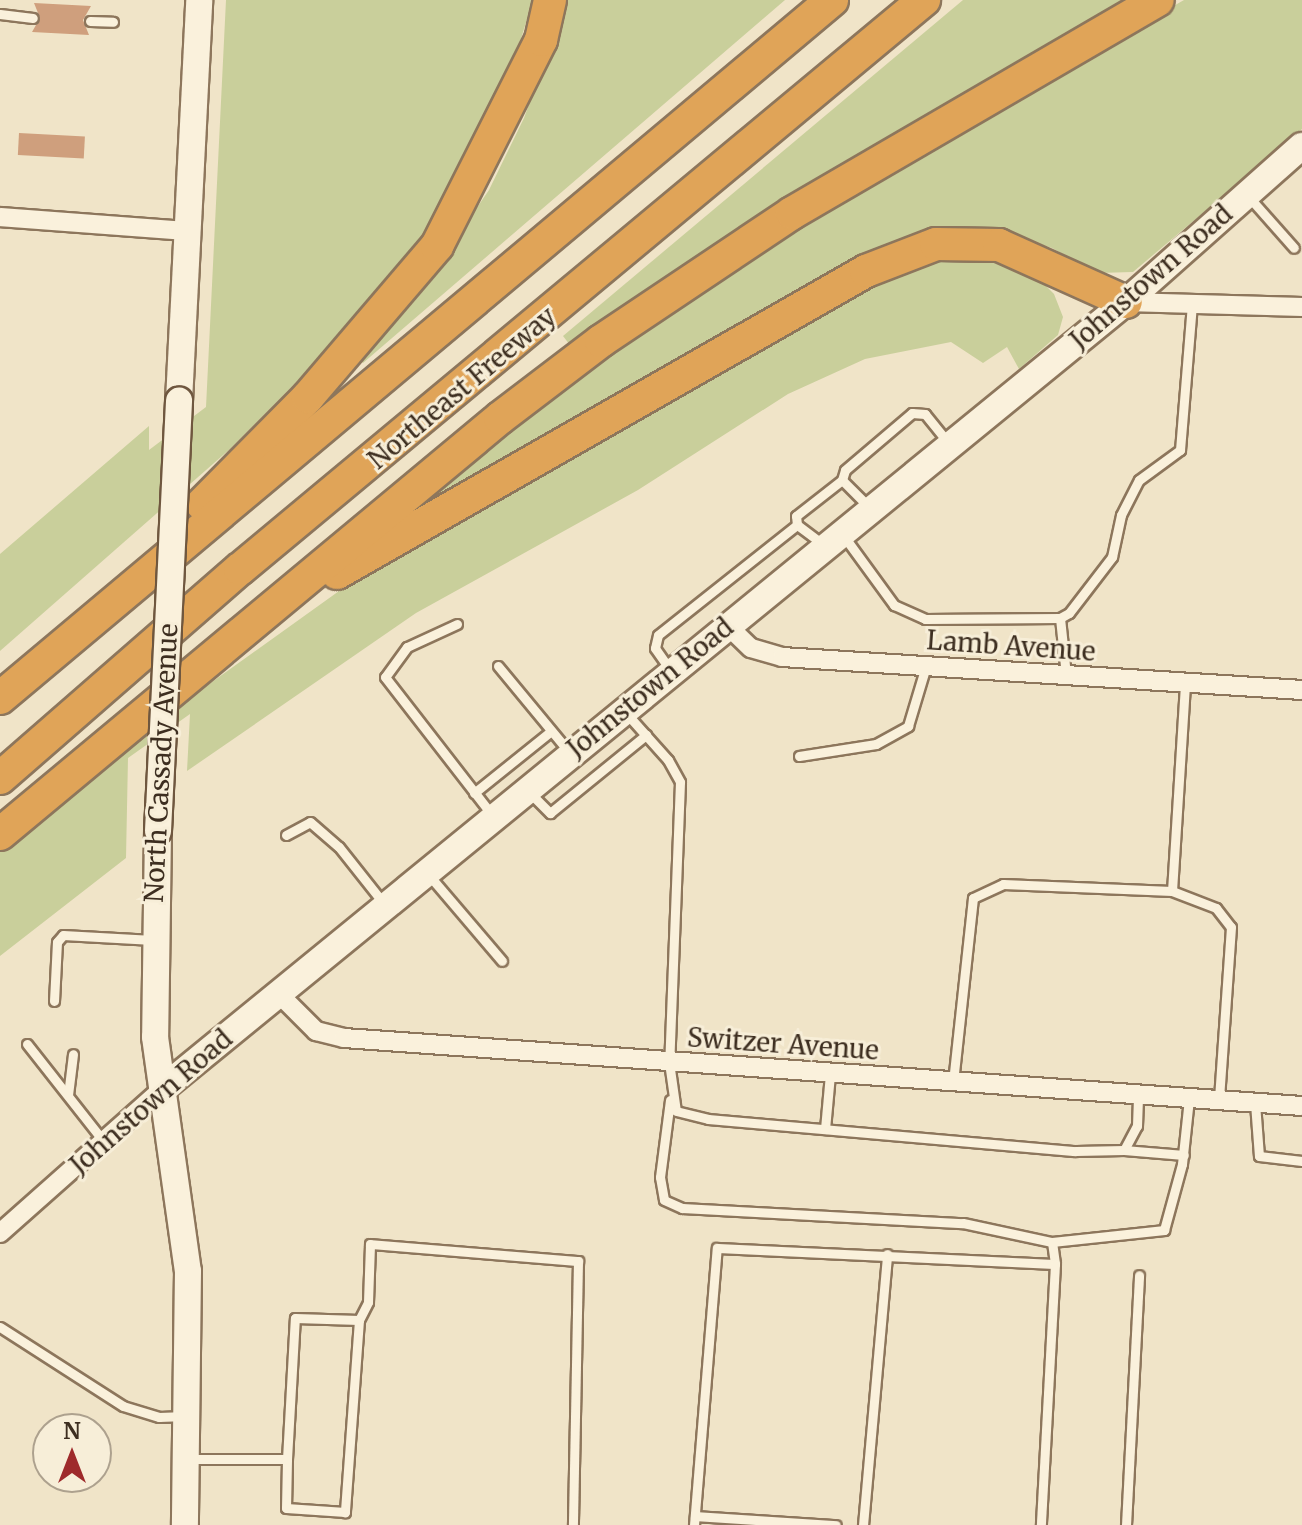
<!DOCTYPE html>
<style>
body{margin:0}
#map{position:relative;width:1302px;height:1525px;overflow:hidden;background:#f0e4c8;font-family:Merriweather,serif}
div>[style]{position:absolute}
.green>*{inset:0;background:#c9cf9b}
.building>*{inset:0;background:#cf9f7d;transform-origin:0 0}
.roads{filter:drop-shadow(2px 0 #8d765c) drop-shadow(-2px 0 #8d765c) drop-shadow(0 2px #8d765c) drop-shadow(0 -2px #8d765c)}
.service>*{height:9px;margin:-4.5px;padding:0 4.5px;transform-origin:4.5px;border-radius:4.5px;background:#faf1dc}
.minor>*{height:18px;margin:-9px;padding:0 9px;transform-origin:9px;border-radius:9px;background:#faf1dc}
.secondary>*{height:26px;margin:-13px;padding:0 13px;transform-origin:13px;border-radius:13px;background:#faf1dc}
.motorway>*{height:32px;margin:-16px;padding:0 16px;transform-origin:16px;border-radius:16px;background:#e0a458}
.bridges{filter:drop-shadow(2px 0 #6f573f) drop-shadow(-2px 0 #6f573f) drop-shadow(0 2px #6f573f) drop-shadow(0 -2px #6f573f)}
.secondary-bridge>*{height:26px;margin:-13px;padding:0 13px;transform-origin:13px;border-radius:13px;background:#faf1dc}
span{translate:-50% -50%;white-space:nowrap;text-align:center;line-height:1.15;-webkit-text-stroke:6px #f7eed8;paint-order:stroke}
.street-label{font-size:26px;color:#3d2e20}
.north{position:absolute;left:32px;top:1413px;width:80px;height:80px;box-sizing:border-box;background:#f7eed8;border:2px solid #ada18e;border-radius:50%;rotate:0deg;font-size:22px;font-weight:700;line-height:32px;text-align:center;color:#3d2e20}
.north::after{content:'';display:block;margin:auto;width:28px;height:36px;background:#9e2a2b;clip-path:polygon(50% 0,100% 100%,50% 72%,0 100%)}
</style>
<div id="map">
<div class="green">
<div style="clip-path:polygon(226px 0,533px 0,499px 109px,419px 245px,354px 324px,230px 449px,0 651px,0 554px,149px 426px,149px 450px,206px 407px)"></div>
<div style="clip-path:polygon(567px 0,785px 0,363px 363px,357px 357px,421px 289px,489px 190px,524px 118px)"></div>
<div style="clip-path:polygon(963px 0,1139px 0,573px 349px,563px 336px)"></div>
<div style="clip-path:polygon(1184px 0,1302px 0,1302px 129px,1133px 272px,1097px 273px,1052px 248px,991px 228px,937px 230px,907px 238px,408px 517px,403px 510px,682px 299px,838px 199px)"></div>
<div style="clip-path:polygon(943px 256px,998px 259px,1037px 277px,1054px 294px,1063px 317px,1058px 335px,1019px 369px,1007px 347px,983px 363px,951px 342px,865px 359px,788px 394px,638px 490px,416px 613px,187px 771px,190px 714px,128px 758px,126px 858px,0 956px,0 851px,205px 687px,353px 581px,860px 290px)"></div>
</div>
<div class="building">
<div style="clip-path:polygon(34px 3px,91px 6px,83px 20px,89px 35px,32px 32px,40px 18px)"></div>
<div style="left:19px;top:133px;width:66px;height:22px;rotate:3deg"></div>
</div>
<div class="roads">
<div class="service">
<div style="left:0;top:14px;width:33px;rotate:7deg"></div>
<div style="left:90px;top:21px;width:23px;rotate:2deg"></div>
<div style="left:1248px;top:196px;width:69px;rotate:48.5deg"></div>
<div style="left:869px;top:507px;width:38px;rotate:-135deg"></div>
<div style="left:842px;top:480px;width:10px;rotate:-73deg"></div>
<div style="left:845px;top:470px;width:88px;rotate:-40.4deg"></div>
<div style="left:912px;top:413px;width:13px;rotate:4deg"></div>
<div style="left:925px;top:414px;width:36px;rotate:51deg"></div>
<div style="left:843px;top:535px;width:87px;rotate:53.9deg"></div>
<div style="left:894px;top:605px;width:34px;rotate:24deg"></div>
<div style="left:925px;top:619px;width:135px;rotate:-0.4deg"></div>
<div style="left:1060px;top:618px;width:57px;rotate:84deg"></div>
<div style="left:824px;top:545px;width:34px;rotate:-143deg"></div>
<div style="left:797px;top:525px;width:9px;rotate:-96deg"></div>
<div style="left:796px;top:516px;width:58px;rotate:-38deg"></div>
<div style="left:1060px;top:618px;width:10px;rotate:-29deg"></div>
<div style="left:1069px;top:613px;width:71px;rotate:-52.5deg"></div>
<div style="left:1112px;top:557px;width:43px;rotate:-77.9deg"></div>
<div style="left:1121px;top:515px;width:39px;rotate:-63deg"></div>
<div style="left:1139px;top:480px;width:51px;rotate:-36.2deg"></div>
<div style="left:1180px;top:450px;width:146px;rotate:-85.3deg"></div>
<div style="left:457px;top:624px;width:55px;rotate:155.3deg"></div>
<div style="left:407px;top:647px;width:37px;rotate:126deg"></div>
<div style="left:385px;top:677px;width:176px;rotate:52.2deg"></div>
<div style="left:498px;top:666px;width:113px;rotate:50.4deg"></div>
<div style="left:671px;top:671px;width:28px;rotate:-125deg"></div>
<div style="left:655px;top:648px;width:13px;rotate:-77deg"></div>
<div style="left:658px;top:635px;width:177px;rotate:-38.4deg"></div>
<div style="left:626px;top:713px;width:63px;rotate:48.2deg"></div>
<div style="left:668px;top:760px;width:25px;rotate:61deg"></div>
<div style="left:680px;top:782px;width:280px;rotate:92.2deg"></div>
<div style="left:669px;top:1062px;width:49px;rotate:81.9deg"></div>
<div style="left:676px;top:1111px;width:33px;rotate:14deg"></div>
<div style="left:708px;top:1119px;width:369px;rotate:5deg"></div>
<div style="left:1076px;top:1151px;width:48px;rotate:-1.2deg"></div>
<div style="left:1124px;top:1150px;width:27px;rotate:-62deg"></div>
<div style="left:1137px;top:1126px;width:31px;rotate:-88deg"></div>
<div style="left:799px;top:756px;width:78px;rotate:-8.9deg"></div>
<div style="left:876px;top:744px;width:37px;rotate:-29deg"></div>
<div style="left:908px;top:726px;width:63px;rotate:-73.3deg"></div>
<div style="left:529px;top:792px;width:30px;rotate:45deg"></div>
<div style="left:550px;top:813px;width:124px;rotate:-39.1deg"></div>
<div style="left:474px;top:793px;width:99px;rotate:-38.8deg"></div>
<div style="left:286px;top:835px;width:27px;rotate:-28deg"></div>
<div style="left:310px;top:822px;width:38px;rotate:41deg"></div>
<div style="left:339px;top:847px;width:74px;rotate:51.6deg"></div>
<div style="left:428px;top:874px;width:114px;rotate:49.6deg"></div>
<div style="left:1172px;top:891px;width:208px;rotate:-86.4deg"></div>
<div style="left:54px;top:1001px;width:59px;rotate:-87.1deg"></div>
<div style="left:57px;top:942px;width:9px;rotate:-49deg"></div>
<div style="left:63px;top:935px;width:90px;rotate:3.2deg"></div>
<div style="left:27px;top:1044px;width:126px;rotate:51.8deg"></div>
<div style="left:953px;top:1082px;width:185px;rotate:-83.8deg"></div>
<div style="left:973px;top:898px;width:33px;rotate:-25deg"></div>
<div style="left:1003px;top:884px;width:169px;rotate:2.4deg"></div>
<div style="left:1172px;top:891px;width:47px;rotate:21.1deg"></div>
<div style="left:1216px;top:908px;width:24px;rotate:52deg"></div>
<div style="left:1231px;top:927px;width:173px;rotate:94deg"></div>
<div style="left:68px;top:1095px;width:41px;rotate:-83deg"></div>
<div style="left:670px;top:1100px;width:78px;rotate:97.4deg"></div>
<div style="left:660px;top:1177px;width:23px;rotate:80deg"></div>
<div style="left:664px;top:1200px;width:20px;rotate:24deg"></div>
<div style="left:682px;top:1208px;width:281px;rotate:3.1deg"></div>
<div style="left:963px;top:1223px;width:91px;rotate:12.1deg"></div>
<div style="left:1052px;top:1242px;width:22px;rotate:82deg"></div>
<div style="left:1255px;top:1103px;width:53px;rotate:85.7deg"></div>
<div style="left:1259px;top:1156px;width:43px;rotate:6.6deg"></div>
<div style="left:825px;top:1129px;width:55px;rotate:-84.8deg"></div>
<div style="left:1124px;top:1150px;width:60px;rotate:4.8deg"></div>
<div style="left:1052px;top:1242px;width:113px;rotate:-6.1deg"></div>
<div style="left:1164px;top:1230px;width:68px;rotate:-74.7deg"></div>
<div style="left:1182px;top:1164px;width:66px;rotate:-83.9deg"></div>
<div style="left:359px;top:1320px;width:20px;rotate:-63deg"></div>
<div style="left:368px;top:1302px;width:58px;rotate:-88deg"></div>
<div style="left:370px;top:1244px;width:209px;rotate:4.7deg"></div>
<div style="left:578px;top:1261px;width:264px;rotate:91.1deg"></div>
<div style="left:0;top:1327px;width:146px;rotate:32.7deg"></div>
<div style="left:123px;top:1406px;width:38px;rotate:17deg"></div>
<div style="left:159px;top:1417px;width:26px;rotate:-2deg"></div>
<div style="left:187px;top:1459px;width:100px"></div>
<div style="left:287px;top:1459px;width:141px;rotate:-86.8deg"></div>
<div style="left:295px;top:1318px;width:64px;rotate:1.8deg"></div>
<div style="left:359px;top:1320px;width:193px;rotate:94.2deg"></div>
<div style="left:345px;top:1512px;width:59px;rotate:-176.1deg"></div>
<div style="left:286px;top:1508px;width:49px;rotate:-88.8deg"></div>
<div style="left:695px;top:1516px;width:141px;rotate:3.7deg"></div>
<div style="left:694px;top:1525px;width:278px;rotate:-85.3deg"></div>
<div style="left:717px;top:1248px;width:338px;rotate:2.7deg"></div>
<div style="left:1055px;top:1264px;width:261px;rotate:93.1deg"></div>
<div style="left:863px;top:1525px;width:272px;rotate:-84.9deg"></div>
<div style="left:1126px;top:1525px;width:250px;rotate:-87deg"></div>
</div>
<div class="minor">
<div style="left:0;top:217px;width:188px;rotate:4.3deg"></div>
<div style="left:1126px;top:302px;width:176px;rotate:1.6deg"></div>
<div style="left:727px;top:625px;width:33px;rotate:44deg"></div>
<div style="left:751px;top:648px;width:32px;rotate:16deg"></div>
<div style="left:782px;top:657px;width:521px;rotate:3.63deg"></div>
<div style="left:278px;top:993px;width:54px;rotate:45deg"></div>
<div style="left:316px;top:1031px;width:29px;rotate:14deg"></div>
<div style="left:344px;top:1038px;width:960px;rotate:4.06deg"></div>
<div style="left:0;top:1233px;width:217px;rotate:-41.6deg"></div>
</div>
<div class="secondary">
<div style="left:179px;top:401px;width:401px;rotate:-87.1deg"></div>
<div style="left:158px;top:831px;width:206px;rotate:90.8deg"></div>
<div style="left:155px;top:1037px;width:236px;rotate:82deg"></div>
<div style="left:188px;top:1271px;width:254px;rotate:90.7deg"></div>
<div style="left:162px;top:1089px;width:1244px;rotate:-39.23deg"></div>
<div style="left:1126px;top:302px;width:235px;rotate:-41.6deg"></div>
</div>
<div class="motorway">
<div style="left:202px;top:504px;width:151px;rotate:-45.3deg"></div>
<div style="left:308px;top:397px;width:199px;rotate:-49.5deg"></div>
<div style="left:437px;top:246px;width:231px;rotate:-63.2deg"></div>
<div style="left:541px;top:40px;width:41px;rotate:-77.3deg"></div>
<div style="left:337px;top:573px;width:609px;rotate:-29.72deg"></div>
<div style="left:866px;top:271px;width:75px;rotate:-21.1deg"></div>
<div style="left:936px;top:244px;width:63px;rotate:0.9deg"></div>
<div style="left:999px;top:245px;width:139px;rotate:24.2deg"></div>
<div style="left:0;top:698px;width:1086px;rotate:-39.99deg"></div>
<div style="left:0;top:778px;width:318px;rotate:-41.1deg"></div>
<div style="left:240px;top:569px;width:890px;rotate:-39.76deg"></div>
<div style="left:0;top:834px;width:650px;rotate:-39.76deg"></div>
<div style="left:500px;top:418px;width:127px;rotate:-37.3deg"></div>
<div style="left:601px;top:341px;width:230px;rotate:-33.8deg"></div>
<div style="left:792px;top:213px;width:423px;rotate:-30.2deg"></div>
</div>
</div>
<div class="bridges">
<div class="secondary-bridge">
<div style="left:158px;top:831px;width:431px;rotate:-87.2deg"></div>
</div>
</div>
<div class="street-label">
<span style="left:1151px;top:277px;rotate:-41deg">Johnstown Road</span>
<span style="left:462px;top:388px;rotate:-40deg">Northeast Freeway</span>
<span style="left:1011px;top:646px;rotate:4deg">Lamb Avenue</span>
<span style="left:650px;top:688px;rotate:-39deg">Johnstown Road</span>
<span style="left:161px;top:763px;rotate:-87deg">North Cassady Avenue</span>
<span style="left:783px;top:1044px;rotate:4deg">Switzer Avenue</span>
<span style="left:151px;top:1102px;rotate:-41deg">Johnstown Road</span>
</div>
<div class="north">N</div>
</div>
